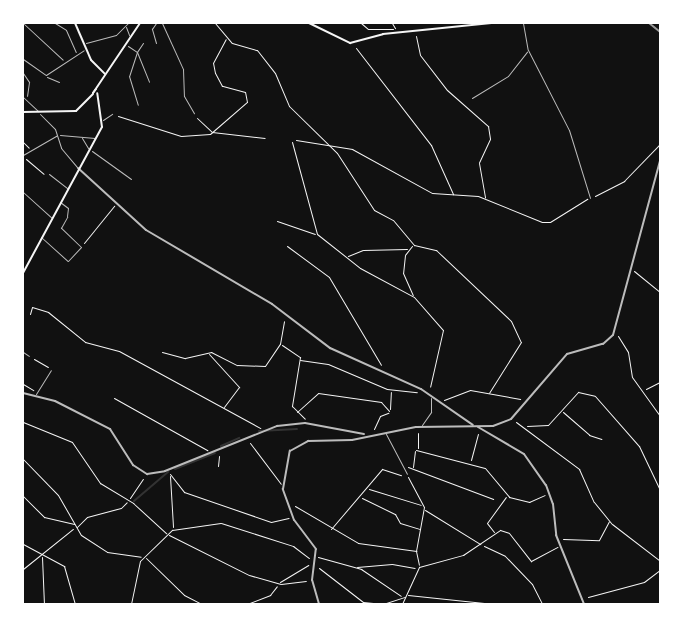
<!DOCTYPE html>
<style>
body{margin:0}
#map{position:relative;width:683px;height:627px;overflow:hidden;background:#111;font-family:"Fira Sans Condensed",sans-serif}
div>[style]{position:absolute}
.stream>*{height:2px;margin:-1px;padding:0 1px;transform-origin:1px;border-radius:1px;background:#333}
.path>*{height:1px;margin:-0.5px;padding:0 0.5px;transform-origin:0.5px;border-radius:0.5px;background:#f5f5f5}
.service>*{height:1px;margin:-0.5px;padding:0 0.5px;transform-origin:0.5px;border-radius:0.5px;background:#bcbcbc}
.minor>*{height:1px;margin:-0.5px;padding:0 0.5px;transform-origin:0.5px;border-radius:0.5px;background:#bcbcbc}
.tertiary>*{height:2px;margin:-1px;padding:0 1px;transform-origin:1px;border-radius:1px;background:#bcbcbc}
.secondary>*{height:2px;margin:-1px;padding:0 1px;transform-origin:1px;border-radius:1px;background:#f5f5f5}
.rail>*{height:2px;margin:-1px;padding:0 1px;transform-origin:1px;border-radius:1px;background:#9a9a9a}
span{translate:-50% -50%;white-space:nowrap;text-align:center;line-height:1.15;-webkit-text-stroke:6px #fff;paint-order:stroke}
.frame{position:absolute;inset:0;border:24px solid #fff;pointer-events:none}
</style>
<div id="map">
<div class="stream">
<div style="left:259px;top:431px;width:38px;rotate:-3deg"></div>
<div style="left:221px;top:446px;width:20px;rotate:-24deg"></div>
<div style="left:175px;top:469px;width:43px;rotate:-21.8deg"></div>
<div style="left:134px;top:501px;width:45px;rotate:-40.5deg"></div>
</div>
<div class="path">
<div style="left:215px;top:23px;width:26px;rotate:50deg"></div>
<div style="left:232px;top:43px;width:26px;rotate:16deg"></div>
<div style="left:257px;top:50px;width:29px;rotate:52deg"></div>
<div style="left:275px;top:73px;width:36px;rotate:67deg"></div>
<div style="left:289px;top:106px;width:67px;rotate:44.4deg"></div>
<div style="left:337px;top:153px;width:68px;rotate:57deg"></div>
<div style="left:374px;top:210px;width:21px;rotate:28deg"></div>
<div style="left:393px;top:220px;width:33px;rotate:50deg"></div>
<div style="left:414px;top:245px;width:23px;rotate:13deg"></div>
<div style="left:436px;top:250px;width:103px;rotate:43.4deg"></div>
<div style="left:511px;top:321px;width:23px;rotate:65deg"></div>
<div style="left:521px;top:342px;width:60px;rotate:122.1deg"></div>
<div style="left:361px;top:23px;width:9px;rotate:41deg"></div>
<div style="left:368px;top:29px;width:25px"></div>
<div style="left:392px;top:23px;width:6px;rotate:59deg"></div>
<div style="left:416px;top:36px;width:19px;rotate:78deg"></div>
<div style="left:420px;top:55px;width:44px;rotate:52.4deg"></div>
<div style="left:447px;top:90px;width:55px;rotate:41.3deg"></div>
<div style="left:488px;top:126px;width:13px;rotate:81deg"></div>
<div style="left:490px;top:139px;width:26px;rotate:115deg"></div>
<div style="left:479px;top:163px;width:35px;rotate:80deg"></div>
<div style="left:356px;top:48px;width:123px;rotate:52.3deg"></div>
<div style="left:431px;top:145px;width:54px;rotate:65.8deg"></div>
<div style="left:118px;top:116px;width:66px;rotate:17.6deg"></div>
<div style="left:181px;top:136px;width:29px;rotate:-4deg"></div>
<div style="left:210px;top:134px;width:49px;rotate:-40.9deg"></div>
<div style="left:247px;top:102px;width:10px;rotate:-101deg"></div>
<div style="left:245px;top:92px;width:24px;rotate:-165deg"></div>
<div style="left:222px;top:86px;width:15px;rotate:-118deg"></div>
<div style="left:215px;top:73px;width:10px;rotate:-101deg"></div>
<div style="left:213px;top:63px;width:27px;rotate:-62deg"></div>
<div style="left:197px;top:118px;width:21px;rotate:43deg"></div>
<div style="left:212px;top:132px;width:53px;rotate:6.5deg"></div>
<div style="left:296px;top:140px;width:57px;rotate:9.1deg"></div>
<div style="left:352px;top:149px;width:91px;rotate:28.8deg"></div>
<div style="left:432px;top:193px;width:46px;rotate:3.7deg"></div>
<div style="left:478px;top:196px;width:69px;rotate:22.1deg"></div>
<div style="left:542px;top:222px;width:8px"></div>
<div style="left:550px;top:222px;width:44px;rotate:-31.9deg"></div>
<div style="left:23px;top:142px;width:8px;rotate:45deg"></div>
<div style="left:292px;top:142px;width:95px;rotate:74.8deg"></div>
<div style="left:317px;top:234px;width:55px;rotate:38.3deg"></div>
<div style="left:360px;top:268px;width:61px;rotate:28.2deg"></div>
<div style="left:414px;top:297px;width:44px;rotate:48.7deg"></div>
<div style="left:443px;top:330px;width:58px;rotate:102.8deg"></div>
<div style="left:26px;top:159px;width:23px;rotate:40deg"></div>
<div style="left:595px;top:196px;width:33px;rotate:-27deg"></div>
<div style="left:624px;top:181px;width:52px;rotate:-45.8deg"></div>
<div style="left:277px;top:221px;width:40px;rotate:18.9deg"></div>
<div style="left:84px;top:243px;width:48px;rotate:-51deg"></div>
<div style="left:287px;top:246px;width:52px;rotate:36.4deg"></div>
<div style="left:329px;top:277px;width:102px;rotate:59.4deg"></div>
<div style="left:412px;top:246px;width:11px;rotate:128deg"></div>
<div style="left:405px;top:255px;width:18px;rotate:96deg"></div>
<div style="left:403px;top:273px;width:24px;rotate:66deg"></div>
<div style="left:348px;top:256px;width:16px;rotate:-22deg"></div>
<div style="left:363px;top:250px;width:44px;rotate:-1.3deg"></div>
<div style="left:634px;top:271px;width:33px;rotate:39deg"></div>
<div style="left:30px;top:314px;width:7px;rotate:-74deg"></div>
<div style="left:32px;top:307px;width:17px;rotate:17deg"></div>
<div style="left:48px;top:312px;width:48px;rotate:39deg"></div>
<div style="left:85px;top:342px;width:35px;rotate:15deg"></div>
<div style="left:119px;top:351px;width:161px;rotate:28.6deg"></div>
<div style="left:618px;top:336px;width:19px;rotate:58deg"></div>
<div style="left:628px;top:352px;width:25px;rotate:81deg"></div>
<div style="left:632px;top:377px;width:48px;rotate:54.3deg"></div>
<div style="left:282px;top:345px;width:22px;rotate:34deg"></div>
<div style="left:300px;top:357px;width:50px;rotate:99.3deg"></div>
<div style="left:292px;top:406px;width:18px;rotate:45deg"></div>
<div style="left:162px;top:352px;width:24px;rotate:15deg"></div>
<div style="left:185px;top:358px;width:27px;rotate:-13deg"></div>
<div style="left:211px;top:352px;width:29px;rotate:27deg"></div>
<div style="left:237px;top:365px;width:28px;rotate:2deg"></div>
<div style="left:265px;top:366px;width:27px;rotate:-56deg"></div>
<div style="left:280px;top:344px;width:23px;rotate:-80deg"></div>
<div style="left:209px;top:354px;width:45px;rotate:47.7deg"></div>
<div style="left:239px;top:387px;width:25px;rotate:127deg"></div>
<div style="left:34px;top:359px;width:16px;rotate:30deg"></div>
<div style="left:300px;top:360px;width:28px;rotate:8deg"></div>
<div style="left:328px;top:364px;width:64px;rotate:23deg"></div>
<div style="left:387px;top:389px;width:30px;rotate:6deg"></div>
<div style="left:23px;top:384px;width:12px;rotate:31deg"></div>
<div style="left:646px;top:389px;width:16px;rotate:-27deg"></div>
<div style="left:114px;top:398px;width:107px;rotate:29.2deg"></div>
<div style="left:444px;top:400px;width:28px;rotate:-21deg"></div>
<div style="left:470px;top:390px;width:51px;rotate:10.2deg"></div>
<div style="left:390px;top:409px;width:17px;rotate:-87deg"></div>
<div style="left:297px;top:412px;width:28px;rotate:-42deg"></div>
<div style="left:318px;top:393px;width:64px;rotate:8.1deg"></div>
<div style="left:381px;top:402px;width:12px;rotate:48deg"></div>
<div style="left:563px;top:412px;width:35px;rotate:41deg"></div>
<div style="left:589px;top:435px;width:13px;rotate:18deg"></div>
<div style="left:23px;top:422px;width:53px;rotate:22.2deg"></div>
<div style="left:72px;top:442px;width:50px;rotate:55.7deg"></div>
<div style="left:100px;top:483px;width:39px;rotate:31deg"></div>
<div style="left:133px;top:503px;width:45px;rotate:42.3deg"></div>
<div style="left:516px;top:422px;width:79px;rotate:36.7deg"></div>
<div style="left:579px;top:469px;width:36px;rotate:66deg"></div>
<div style="left:594px;top:502px;width:28px;rotate:51deg"></div>
<div style="left:612px;top:524px;width:61px;rotate:37.6deg"></div>
<div style="left:527px;top:426px;width:21px;rotate:-3deg"></div>
<div style="left:548px;top:425px;width:45px;rotate:-47.7deg"></div>
<div style="left:578px;top:392px;width:17px;rotate:13deg"></div>
<div style="left:595px;top:396px;width:67px;rotate:48.7deg"></div>
<div style="left:639px;top:446px;width:49px;rotate:64.5deg"></div>
<div style="left:374px;top:429px;width:14px;rotate:-65deg"></div>
<div style="left:380px;top:416px;width:9px;rotate:-21deg"></div>
<div style="left:418px;top:433px;width:15px;rotate:90deg"></div>
<div style="left:250px;top:443px;width:51px;rotate:52.9deg"></div>
<div style="left:416px;top:450px;width:71px;rotate:14.6deg"></div>
<div style="left:485px;top:468px;width:38px;rotate:50deg"></div>
<div style="left:509px;top:497px;width:21px;rotate:14deg"></div>
<div style="left:529px;top:502px;width:17px;rotate:-24deg"></div>
<div style="left:23px;top:459px;width:50px;rotate:45.8deg"></div>
<div style="left:58px;top:495px;width:46px;rotate:60.1deg"></div>
<div style="left:81px;top:535px;width:31px;rotate:33deg"></div>
<div style="left:107px;top:552px;width:34px;rotate:8deg"></div>
<div style="left:471px;top:460px;width:27px;rotate:-75deg"></div>
<div style="left:218px;top:466px;width:10px;rotate:-84deg"></div>
<div style="left:408px;top:467px;width:91px;rotate:20.6deg"></div>
<div style="left:413px;top:467px;width:16px;rotate:-83deg"></div>
<div style="left:170px;top:474px;width:23px;rotate:52deg"></div>
<div style="left:184px;top:492px;width:92px;rotate:19deg"></div>
<div style="left:271px;top:522px;width:18px;rotate:-13deg"></div>
<div style="left:170px;top:476px;width:51px;rotate:86.6deg"></div>
<div style="left:408px;top:477px;width:34px;rotate:62deg"></div>
<div style="left:424px;top:507px;width:45px;rotate:100.3deg"></div>
<div style="left:416px;top:551px;width:14px;rotate:78deg"></div>
<div style="left:369px;top:489px;width:54px;rotate:17.1deg"></div>
<div style="left:23px;top:496px;width:30px;rotate:45deg"></div>
<div style="left:44px;top:517px;width:31px;rotate:13deg"></div>
<div style="left:130px;top:498px;width:23px;rotate:-56deg"></div>
<div style="left:362px;top:498px;width:37px;rotate:26deg"></div>
<div style="left:395px;top:514px;width:10px;rotate:61deg"></div>
<div style="left:400px;top:523px;width:21px;rotate:17deg"></div>
<div style="left:295px;top:506px;width:73px;rotate:30.4deg"></div>
<div style="left:358px;top:543px;width:59px;rotate:7.9deg"></div>
<div style="left:425px;top:510px;width:65px;rotate:31.7deg"></div>
<div style="left:77px;top:527px;width:14px;rotate:-45deg"></div>
<div style="left:87px;top:517px;width:35px;rotate:-15deg"></div>
<div style="left:121px;top:508px;width:8px;rotate:-45deg"></div>
<div style="left:331px;top:529px;width:79px;rotate:-49.6deg"></div>
<div style="left:382px;top:469px;width:20px;rotate:18deg"></div>
<div style="left:494px;top:532px;width:11px;rotate:-128deg"></div>
<div style="left:487px;top:523px;width:32px;rotate:-54deg"></div>
<div style="left:169px;top:535px;width:89px;rotate:26.6deg"></div>
<div style="left:249px;top:575px;width:33px;rotate:16deg"></div>
<div style="left:281px;top:584px;width:25px;rotate:-7deg"></div>
<div style="left:563px;top:539px;width:36px;rotate:2deg"></div>
<div style="left:599px;top:540px;width:21px;rotate:-62deg"></div>
<div style="left:23px;top:544px;width:47px;rotate:28.2deg"></div>
<div style="left:64px;top:566px;width:40px;rotate:74deg"></div>
<div style="left:484px;top:546px;width:23px;rotate:25deg"></div>
<div style="left:505px;top:556px;width:39px;rotate:46deg"></div>
<div style="left:532px;top:584px;width:22px;rotate:63deg"></div>
<div style="left:42px;top:557px;width:47px;rotate:87.6deg"></div>
<div style="left:318px;top:557px;width:45px;rotate:15.6deg"></div>
<div style="left:361px;top:569px;width:48px;rotate:34deg"></div>
<div style="left:146px;top:558px;width:53px;rotate:44.2deg"></div>
<div style="left:184px;top:595px;width:20px;rotate:27deg"></div>
<div style="left:357px;top:567px;width:35px;rotate:-5deg"></div>
<div style="left:392px;top:564px;width:23px;rotate:10deg"></div>
<div style="left:319px;top:568px;width:56px;rotate:37.7deg"></div>
<div style="left:363px;top:602px;width:20px;rotate:6deg"></div>
<div style="left:383px;top:604px;width:23px;rotate:-18deg"></div>
<div style="left:23px;top:569px;width:64px;rotate:-38.7deg"></div>
<div style="left:280px;top:582px;width:33px;rotate:-31deg"></div>
<div style="left:408px;top:595px;width:86px;rotate:6deg"></div>
<div style="left:588px;top:597px;width:58px;rotate:-15deg"></div>
<div style="left:644px;top:582px;width:20px;rotate:-37deg"></div>
<div style="left:131px;top:604px;width:44px;rotate:-78.2deg"></div>
<div style="left:140px;top:561px;width:45px;rotate:-44.1deg"></div>
<div style="left:172px;top:530px;width:49px;rotate:-8.1deg"></div>
<div style="left:221px;top:523px;width:76px;rotate:17.7deg"></div>
<div style="left:293px;top:546px;width:20px;rotate:37deg"></div>
<div style="left:247px;top:604px;width:25px;rotate:-21deg"></div>
<div style="left:270px;top:595px;width:11px;rotate:-52deg"></div>
<div style="left:402px;top:604px;width:41px;rotate:-65.3deg"></div>
<div style="left:419px;top:567px;width:46px;rotate:-15.3deg"></div>
<div style="left:463px;top:555px;width:45px;rotate:-34deg"></div>
<div style="left:500px;top:530px;width:9px;rotate:18deg"></div>
<div style="left:509px;top:533px;width:36px;rotate:52deg"></div>
<div style="left:531px;top:561px;width:30px;rotate:-28deg"></div>
</div>
<div class="service">
<div style="left:47px;top:77px;width:13px;rotate:23deg"></div>
<div style="left:60px;top:202px;width:10px;rotate:37deg"></div>
<div style="left:68px;top:208px;width:8px;rotate:97deg"></div>
<div style="left:23px;top:352px;width:7px;rotate:34deg"></div>
<div style="left:36px;top:394px;width:28px;rotate:-58deg"></div>
</div>
<div class="minor">
<div style="left:23px;top:23px;width:54px;rotate:42.8deg"></div>
<div style="left:55px;top:23px;width:13px;rotate:32deg"></div>
<div style="left:66px;top:30px;width:24px;rotate:66deg"></div>
<div style="left:162px;top:23px;width:51px;rotate:65.5deg"></div>
<div style="left:183px;top:69px;width:27px;rotate:88deg"></div>
<div style="left:184px;top:96px;width:20px;rotate:60deg"></div>
<div style="left:523px;top:23px;width:27px;rotate:80deg"></div>
<div style="left:528px;top:50px;width:90px;rotate:62.9deg"></div>
<div style="left:569px;top:130px;width:71px;rotate:72.8deg"></div>
<div style="left:126px;top:27px;width:9px;rotate:69deg"></div>
<div style="left:86px;top:43px;width:31px;rotate:-15deg"></div>
<div style="left:116px;top:35px;width:17px;rotate:-45deg"></div>
<div style="left:143px;top:43px;width:11px;rotate:124deg"></div>
<div style="left:137px;top:52px;width:32px;rotate:68deg"></div>
<div style="left:156px;top:43px;width:15px;rotate:-106deg"></div>
<div style="left:152px;top:29px;width:7px;rotate:-56deg"></div>
<div style="left:128px;top:46px;width:11px;rotate:34deg"></div>
<div style="left:137px;top:52px;width:25px;rotate:108deg"></div>
<div style="left:129px;top:76px;width:30px;rotate:73deg"></div>
<div style="left:23px;top:59px;width:28px;rotate:35deg"></div>
<div style="left:46px;top:75px;width:45px;rotate:-33.3deg"></div>
<div style="left:23px;top:73px;width:11px;rotate:56deg"></div>
<div style="left:29px;top:82px;width:14px;rotate:98deg"></div>
<div style="left:23px;top:97px;width:21px;rotate:43deg"></div>
<div style="left:472px;top:98px;width:42px;rotate:-31.4deg"></div>
<div style="left:508px;top:76px;width:31px;rotate:-52deg"></div>
<div style="left:40px;top:114px;width:21px;rotate:45deg"></div>
<div style="left:55px;top:129px;width:20px;rotate:72deg"></div>
<div style="left:61px;top:148px;width:25px;rotate:50deg"></div>
<div style="left:103px;top:120px;width:11px;rotate:-34deg"></div>
<div style="left:60px;top:135px;width:35px;rotate:5deg"></div>
<div style="left:82px;top:138px;width:12px;rotate:59deg"></div>
<div style="left:92px;top:151px;width:48px;rotate:35.7deg"></div>
<div style="left:23px;top:155px;width:39px;rotate:-30deg"></div>
<div style="left:49px;top:174px;width:23px;rotate:38deg"></div>
<div style="left:23px;top:192px;width:39px;rotate:42deg"></div>
<div style="left:41px;top:237px;width:36px;rotate:42deg"></div>
<div style="left:68px;top:261px;width:19px;rotate:-47deg"></div>
<div style="left:81px;top:247px;width:28px;rotate:-136deg"></div>
<div style="left:61px;top:228px;width:13px;rotate:-61deg"></div>
<div style="left:422px;top:425px;width:16px;rotate:-55deg"></div>
<div style="left:431px;top:412px;width:14px;rotate:-90deg"></div>
<div style="left:386px;top:434px;width:45px;rotate:62.3deg"></div>
</div>
<div class="tertiary">
<div style="left:78px;top:168px;width:92px;rotate:42.4deg"></div>
<div style="left:146px;top:230px;width:146px;rotate:30.4deg"></div>
<div style="left:272px;top:304px;width:73px;rotate:37.2deg"></div>
<div style="left:330px;top:348px;width:100px;rotate:24.3deg"></div>
<div style="left:421px;top:389px;width:63px;rotate:34.7deg"></div>
<div style="left:23px;top:393px;width:33px;rotate:14deg"></div>
<div style="left:55px;top:401px;width:62px;rotate:27deg"></div>
<div style="left:110px;top:429px;width:43px;rotate:57.4deg"></div>
<div style="left:133px;top:465px;width:17px;rotate:33deg"></div>
<div style="left:147px;top:474px;width:18px;rotate:-9deg"></div>
<div style="left:165px;top:471px;width:121px;rotate:-21.9deg"></div>
<div style="left:277px;top:426px;width:28px;rotate:-6deg"></div>
<div style="left:305px;top:423px;width:60px;rotate:10.6deg"></div>
<div style="left:478px;top:427px;width:53px;rotate:30.4deg"></div>
<div style="left:524px;top:454px;width:38px;rotate:55deg"></div>
<div style="left:546px;top:485px;width:20px;rotate:70deg"></div>
<div style="left:553px;top:504px;width:31px;rotate:84deg"></div>
<div style="left:556px;top:535px;width:74px;rotate:67.9deg"></div>
<div style="left:319px;top:604px;width:25px;rotate:-106deg"></div>
<div style="left:312px;top:580px;width:31px;rotate:-83deg"></div>
<div style="left:316px;top:549px;width:36px;rotate:-127deg"></div>
<div style="left:294px;top:520px;width:33px;rotate:-110deg"></div>
<div style="left:283px;top:489px;width:39px;rotate:-80deg"></div>
<div style="left:290px;top:451px;width:21px;rotate:-29deg"></div>
<div style="left:308px;top:441px;width:44px;rotate:-1.3deg"></div>
<div style="left:352px;top:440px;width:65px;rotate:-11.5deg"></div>
<div style="left:416px;top:427px;width:77px;rotate:-0.7deg"></div>
<div style="left:493px;top:426px;width:19px;rotate:-21deg"></div>
<div style="left:511px;top:419px;width:86px;rotate:-49.3deg"></div>
<div style="left:567px;top:354px;width:37px;rotate:-16deg"></div>
<div style="left:603px;top:344px;width:13px;rotate:-42deg"></div>
<div style="left:613px;top:335px;width:180px;rotate:-74.9deg"></div>
</div>
<div class="secondary">
<div style="left:75px;top:23px;width:40px;rotate:66.6deg"></div>
<div style="left:91px;top:60px;width:20px;rotate:45deg"></div>
<div style="left:309px;top:23px;width:46px;rotate:26deg"></div>
<div style="left:350px;top:43px;width:34px;rotate:-15deg"></div>
<div style="left:383px;top:34px;width:109px;rotate:-5.8deg"></div>
<div style="left:96px;top:89px;width:5px;rotate:127deg"></div>
<div style="left:93px;top:93px;width:84px;rotate:-56.1deg"></div>
<div style="left:23px;top:112px;width:53px;rotate:-1.1deg"></div>
<div style="left:76px;top:111px;width:24px;rotate:-45deg"></div>
<div style="left:23px;top:273px;width:166px;rotate:-61.6deg"></div>
<div style="left:102px;top:127px;width:34px;rotate:-98deg"></div>
</div>
<div class="rail">
<div style="left:649px;top:23px;width:14px;rotate:39deg"></div>
</div>
<div class="frame"></div>
</div>
